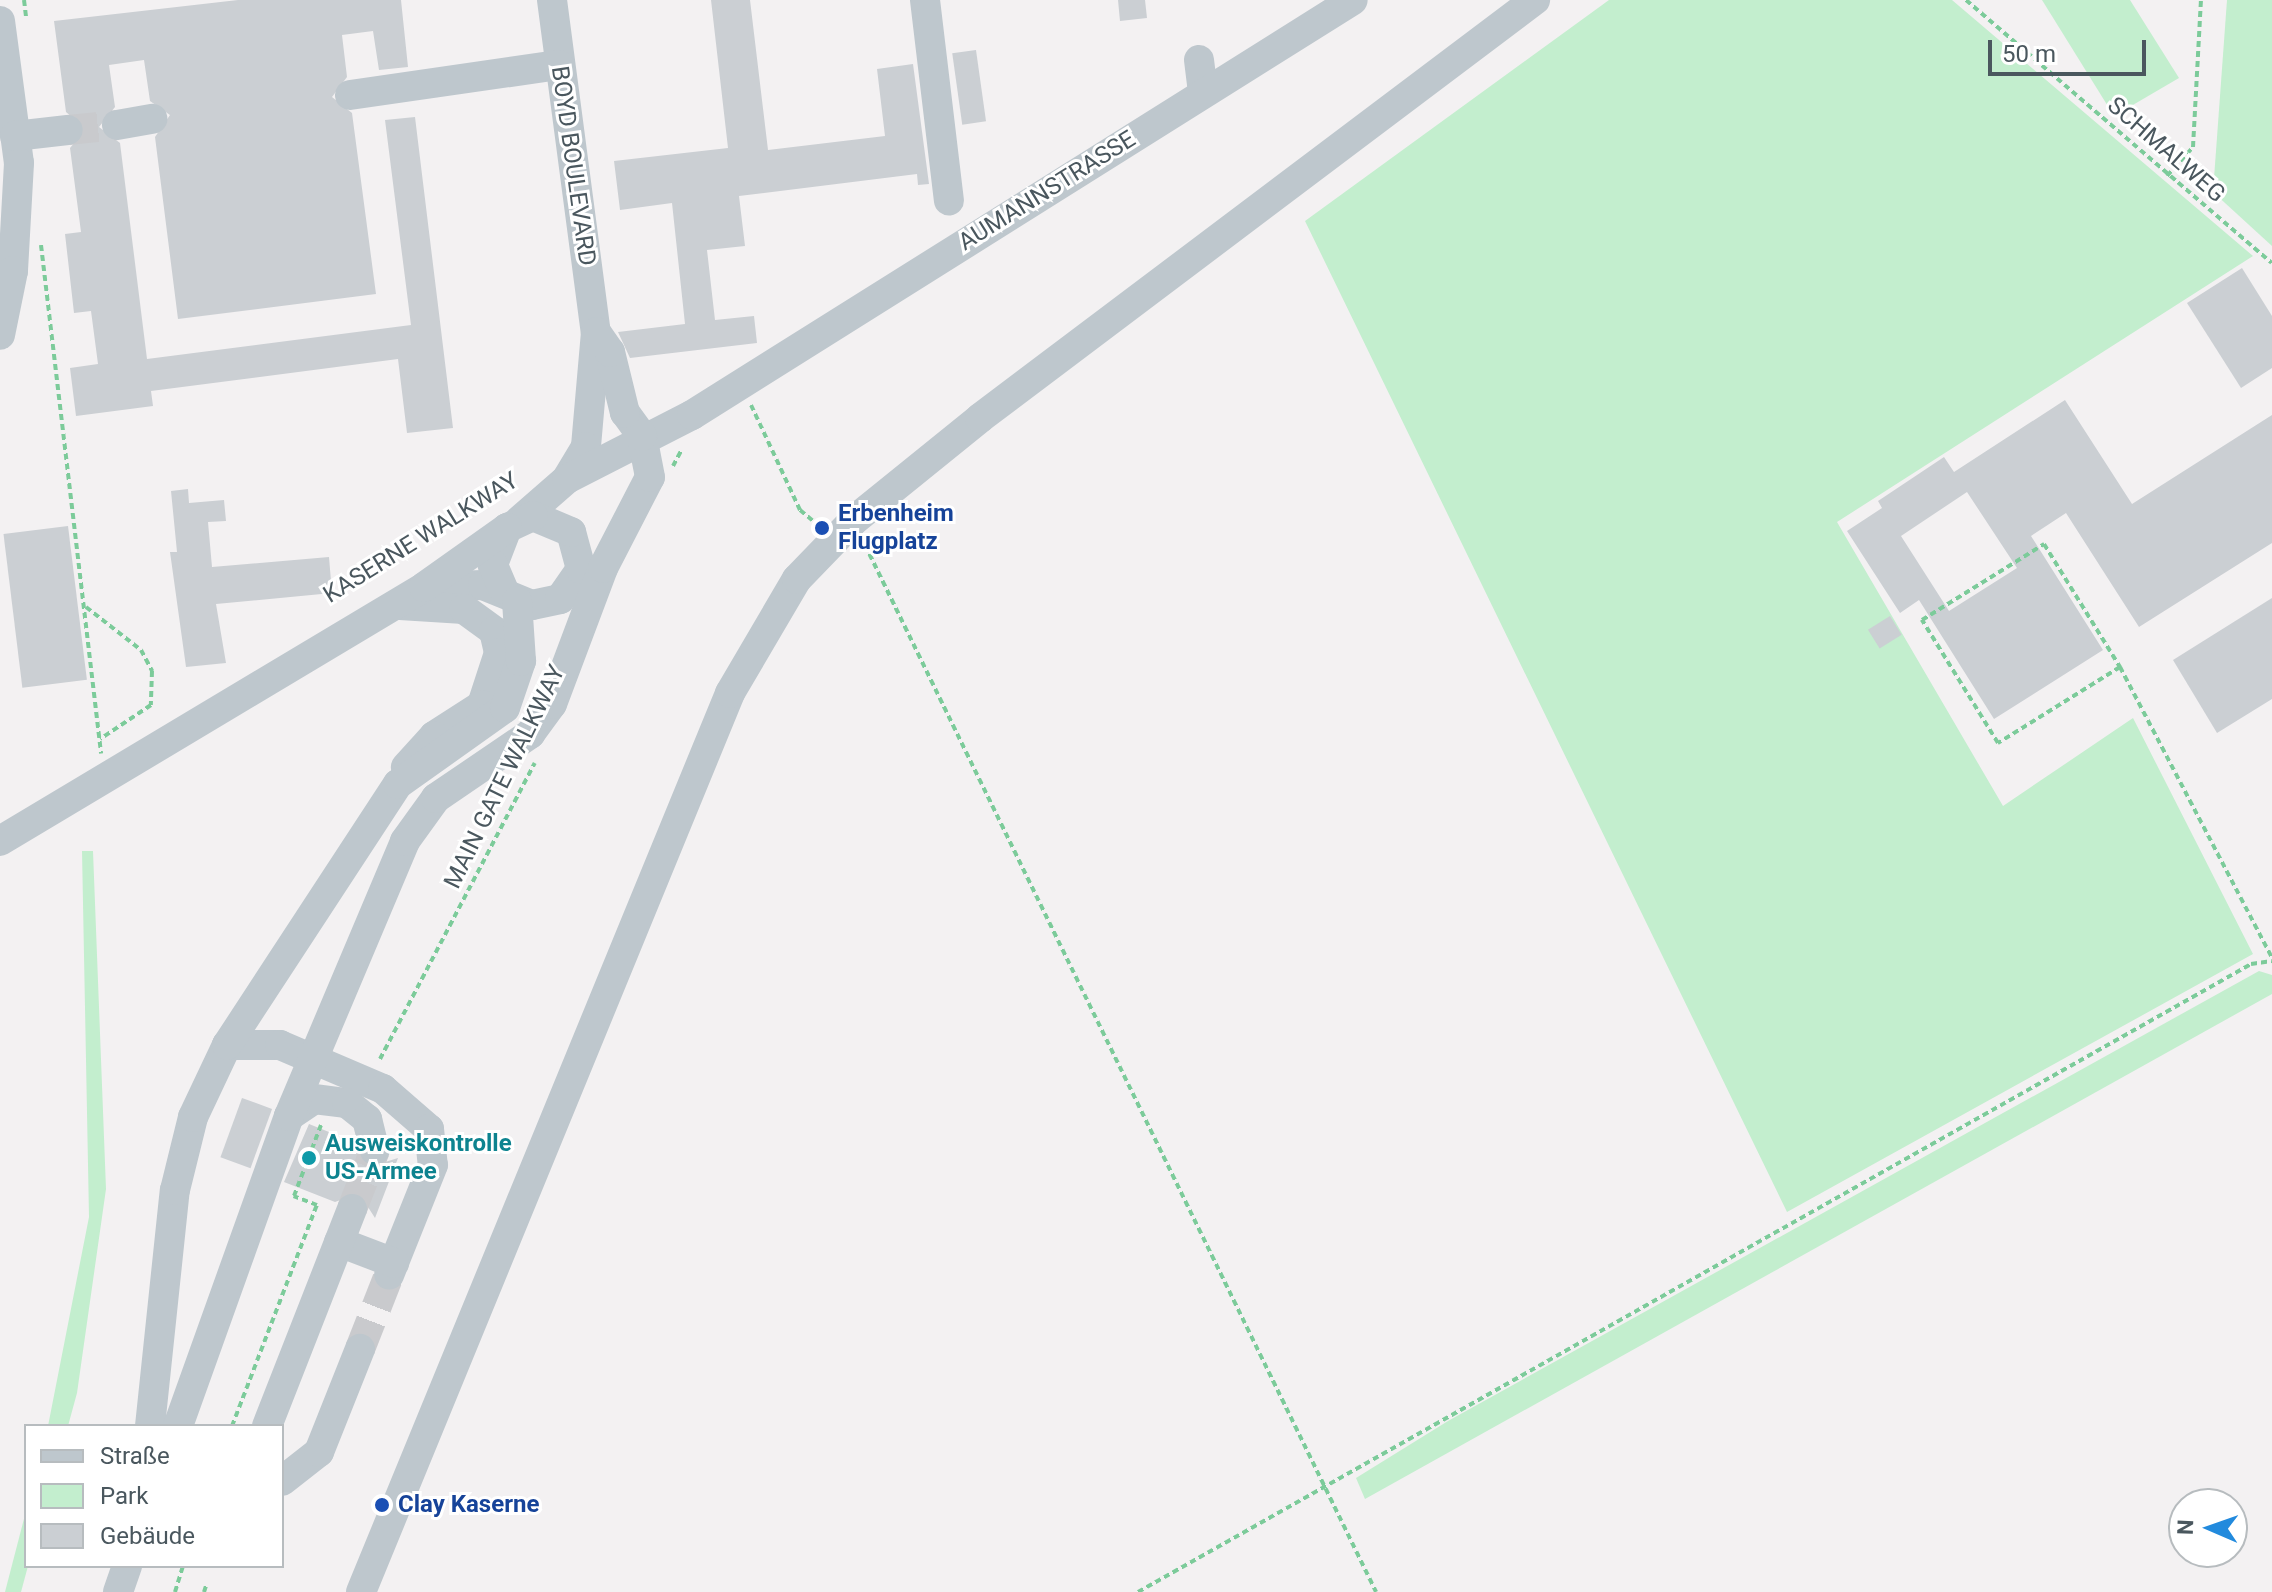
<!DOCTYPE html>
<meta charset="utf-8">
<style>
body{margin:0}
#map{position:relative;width:2272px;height:1592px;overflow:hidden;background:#f3f1f2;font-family:Roboto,sans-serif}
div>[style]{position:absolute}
.green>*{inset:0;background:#c3eece}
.building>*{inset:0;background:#cbcfd3;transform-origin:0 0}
.minor-tunnel>*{height:30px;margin-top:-15px;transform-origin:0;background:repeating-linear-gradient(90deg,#c9cacd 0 30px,transparent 0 45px)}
.path>*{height:4px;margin-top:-2px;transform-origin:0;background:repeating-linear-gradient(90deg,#7ccb9a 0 6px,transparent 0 10px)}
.minor>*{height:30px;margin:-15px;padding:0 15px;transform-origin:15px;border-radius:15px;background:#bec7cd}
.dots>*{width:22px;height:22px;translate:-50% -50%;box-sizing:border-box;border:4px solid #fff;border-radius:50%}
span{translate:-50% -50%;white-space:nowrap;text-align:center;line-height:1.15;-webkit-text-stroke:6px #fff;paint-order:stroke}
.street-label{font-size:24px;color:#4a575e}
.transit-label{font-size:24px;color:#164399;font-weight:700}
.left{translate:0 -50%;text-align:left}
.culture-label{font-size:24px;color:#0d838f;font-weight:700}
.legend{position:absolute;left:24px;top:1424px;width:260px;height:144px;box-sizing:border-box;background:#fff;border:2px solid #b7bcbf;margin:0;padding:10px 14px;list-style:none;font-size:24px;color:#4a575e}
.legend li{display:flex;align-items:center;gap:16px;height:40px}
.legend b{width:40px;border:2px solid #b7bcbf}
.north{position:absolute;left:2168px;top:1488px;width:80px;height:80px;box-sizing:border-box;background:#fff;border:2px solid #b7bcbf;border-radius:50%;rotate:272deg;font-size:22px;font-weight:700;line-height:32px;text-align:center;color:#4a575e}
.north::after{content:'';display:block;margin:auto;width:28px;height:36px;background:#228add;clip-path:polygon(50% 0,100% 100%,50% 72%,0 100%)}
.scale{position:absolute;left:1988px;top:40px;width:158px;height:36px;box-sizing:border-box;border:4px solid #4a575e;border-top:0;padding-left:10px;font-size:24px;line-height:28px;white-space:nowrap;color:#4a575e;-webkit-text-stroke:6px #fff;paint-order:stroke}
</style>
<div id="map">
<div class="green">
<div style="clip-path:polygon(1609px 0,1952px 0,2253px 256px,1837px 522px,2003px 806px,2133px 718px,2253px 954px,1787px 1212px,1305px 221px)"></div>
<div style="clip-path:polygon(2042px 0,2130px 0,2179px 78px,2114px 116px)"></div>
<div style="clip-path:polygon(2227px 0,2272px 0,2272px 246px,2213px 192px)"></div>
<div style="clip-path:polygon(82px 851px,93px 851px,106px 1189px,77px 1393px,68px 1426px,48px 1426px,89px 1217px)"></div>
<div style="clip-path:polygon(2259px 971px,2272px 975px,2272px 994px,1365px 1499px,1356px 1478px,1448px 1421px)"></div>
<div style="clip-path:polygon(26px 1511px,28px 1566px,21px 1592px,5px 1592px)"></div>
</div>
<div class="building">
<div style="clip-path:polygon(238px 0,401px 0,408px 67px,379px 70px,373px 31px,342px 35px,347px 77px,332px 97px,352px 113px,376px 294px,178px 319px,155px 137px,170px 115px,150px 101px,144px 60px,109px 65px,115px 107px,99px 127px,120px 143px,147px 359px,411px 325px,385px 120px,415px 117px,453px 428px,407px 433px,398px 359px,151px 391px,153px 406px,76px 416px,70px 368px,98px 364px,91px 311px,74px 313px,65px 234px,81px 232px,70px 148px,86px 129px,66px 112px,54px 21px)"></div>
<div style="clip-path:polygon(711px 0,750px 0,768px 150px,885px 136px,877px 69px,913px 64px,929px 184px,918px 185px,917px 174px,739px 196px,745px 246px,707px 250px,715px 320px,754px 316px,757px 343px,630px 358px,618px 332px,685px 324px,672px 203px,620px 210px,614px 161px,728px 148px)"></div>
<div style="clip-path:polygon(1118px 0,1145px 0,1147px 18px,1120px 21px)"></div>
<div style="left:976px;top:50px;width:72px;height:24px;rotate:82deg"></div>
<div style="clip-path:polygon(2242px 268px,2272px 316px,2272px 368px,2241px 388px,2187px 303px)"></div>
<div style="clip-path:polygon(evenodd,2065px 400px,2132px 504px,2272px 415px,2272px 543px,2139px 627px,2066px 513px,2031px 536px,2103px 650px,1994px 719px,1919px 600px,1900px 613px,1847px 531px,1882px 508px,1878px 501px,1944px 457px,1954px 472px,2065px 400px,1967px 492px,2017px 568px,1949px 611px,1901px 536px,1967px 492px)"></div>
<div style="clip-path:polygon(188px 489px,189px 503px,224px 500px,226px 521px,208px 522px,212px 567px,329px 557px,332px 593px,216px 604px,226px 663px,186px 667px,170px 552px,177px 552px,171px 491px)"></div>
<div style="left:68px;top:526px;width:155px;height:65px;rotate:83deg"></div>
<div style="clip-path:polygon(2272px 598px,2272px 699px,2217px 733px,2173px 660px)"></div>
<div style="left:1890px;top:616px;width:22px;height:26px;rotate:58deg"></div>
<div style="left:242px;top:1098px;width:32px;height:63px;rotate:20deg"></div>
<div style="clip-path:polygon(309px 1124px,354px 1142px,369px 1167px,398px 1158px,375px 1218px,359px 1193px,335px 1202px,284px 1182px)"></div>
</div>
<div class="minor-tunnel">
<div style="left:68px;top:130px;width:49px;rotate:-5.8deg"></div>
<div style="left:352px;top:1209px;width:63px;rotate:-68.7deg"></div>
<div style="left:360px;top:1349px;width:79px;rotate:-68.6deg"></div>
</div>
<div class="path">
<div style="left:24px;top:0;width:17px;rotate:83deg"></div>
<div style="left:1966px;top:0;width:403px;rotate:40.7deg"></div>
<div style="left:2167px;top:176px;width:39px;rotate:-48deg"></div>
<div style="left:2193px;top:147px;width:147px;rotate:-86.9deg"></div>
<div style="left:41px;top:245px;width:512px;rotate:83.26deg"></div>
<div style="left:751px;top:405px;width:116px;rotate:65deg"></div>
<div style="left:800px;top:510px;width:23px;rotate:40deg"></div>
<div style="left:673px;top:466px;width:19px;rotate:-62deg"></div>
<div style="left:865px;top:545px;width:1165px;rotate:63.98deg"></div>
<div style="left:86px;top:607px;width:70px;rotate:38deg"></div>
<div style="left:141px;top:650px;width:24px;rotate:62deg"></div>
<div style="left:152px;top:671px;width:34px;rotate:92deg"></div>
<div style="left:151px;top:705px;width:61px;rotate:146.3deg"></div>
<div style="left:2120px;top:667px;width:144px;rotate:148.1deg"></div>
<div style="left:1998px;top:743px;width:145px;rotate:-121.7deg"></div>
<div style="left:1922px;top:620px;width:144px;rotate:-31.9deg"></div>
<div style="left:2044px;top:544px;width:145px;rotate:58.3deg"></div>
<div style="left:2120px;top:667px;width:328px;rotate:62.4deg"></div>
<div style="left:380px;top:1059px;width:334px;rotate:-62.4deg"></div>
<div style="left:232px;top:1426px;width:237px;rotate:-69deg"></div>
<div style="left:317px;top:1205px;width:25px;rotate:-159deg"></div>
<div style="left:294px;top:1196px;width:76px;rotate:-69.2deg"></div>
<div style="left:175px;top:1592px;width:27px;rotate:-73deg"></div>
<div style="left:204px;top:1592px;width:9px;rotate:-72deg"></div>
<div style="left:1138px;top:1592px;width:1278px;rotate:-29.43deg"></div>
<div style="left:2251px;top:964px;width:21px;rotate:-8deg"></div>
</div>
<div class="minor">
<div style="left:552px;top:0;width:335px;rotate:82.5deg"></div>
<div style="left:596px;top:332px;width:115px;rotate:95deg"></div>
<div style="left:586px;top:447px;width:35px;rotate:121deg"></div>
<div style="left:925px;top:0;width:202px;rotate:83.2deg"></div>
<div style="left:0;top:21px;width:143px;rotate:82.4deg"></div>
<div style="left:19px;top:163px;width:108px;rotate:93.2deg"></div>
<div style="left:13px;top:271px;width:65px;rotate:101.5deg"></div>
<div style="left:1199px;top:60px;width:32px;rotate:83deg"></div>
<div style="left:350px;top:95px;width:211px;rotate:-8.2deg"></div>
<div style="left:117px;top:125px;width:36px;rotate:-10deg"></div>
<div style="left:15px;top:136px;width:53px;rotate:-6.5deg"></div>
<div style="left:520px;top:520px;width:62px;rotate:-41.1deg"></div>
<div style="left:567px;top:479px;width:140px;rotate:-27.1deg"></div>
<div style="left:692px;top:415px;width:780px;rotate:-32.12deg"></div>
<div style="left:425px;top:587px;width:58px;rotate:-2deg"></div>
<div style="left:483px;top:585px;width:53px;rotate:22.2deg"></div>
<div style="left:532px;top:605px;width:29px;rotate:-12deg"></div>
<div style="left:560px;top:599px;width:37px;rotate:-55deg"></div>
<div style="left:581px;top:569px;width:38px;rotate:-105deg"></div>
<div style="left:571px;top:532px;width:41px;rotate:-157.2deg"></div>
<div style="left:533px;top:516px;width:29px;rotate:155deg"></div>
<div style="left:507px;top:528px;width:40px;rotate:111deg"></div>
<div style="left:493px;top:565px;width:26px;rotate:67deg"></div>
<div style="left:400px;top:605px;width:64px;rotate:3.6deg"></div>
<div style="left:464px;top:609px;width:37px;rotate:36deg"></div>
<div style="left:494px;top:631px;width:23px;rotate:77deg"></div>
<div style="left:499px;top:653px;width:55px;rotate:108.1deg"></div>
<div style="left:482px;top:705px;width:57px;rotate:147.1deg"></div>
<div style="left:434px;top:736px;width:42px;rotate:132.1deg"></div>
<div style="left:0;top:841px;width:494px;rotate:-30.9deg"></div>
<div style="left:424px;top:587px;width:102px;rotate:-35.4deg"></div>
<div style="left:227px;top:1045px;width:53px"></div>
<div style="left:280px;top:1045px;width:112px;rotate:23.1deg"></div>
<div style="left:383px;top:1089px;width:61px;rotate:41deg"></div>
<div style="left:429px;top:1129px;width:36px;rotate:84deg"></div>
<div style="left:433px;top:1165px;width:118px;rotate:111.8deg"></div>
<div style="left:289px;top:1116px;width:30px;rotate:-34deg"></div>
<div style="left:314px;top:1099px;width:33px;rotate:7deg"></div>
<div style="left:347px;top:1103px;width:26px;rotate:39deg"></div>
<div style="left:367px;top:1119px;width:32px;rotate:76deg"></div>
<div style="left:339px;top:1242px;width:59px;rotate:20.9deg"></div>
<div style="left:150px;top:1426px;width:237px;rotate:-84deg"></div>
<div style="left:175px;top:1190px;width:75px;rotate:-76.1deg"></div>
<div style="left:193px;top:1117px;width:80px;rotate:-64.7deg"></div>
<div style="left:227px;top:1045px;width:312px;rotate:-56.8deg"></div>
<div style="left:398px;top:784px;width:131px;rotate:-35.4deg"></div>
<div style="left:505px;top:708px;width:50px;rotate:-71.2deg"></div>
<div style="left:521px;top:661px;width:60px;rotate:-93.8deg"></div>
<div style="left:178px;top:1426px;width:329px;rotate:-70.3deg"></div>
<div style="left:289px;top:1116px;width:298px;rotate:-67.1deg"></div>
<div style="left:405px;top:841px;width:53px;rotate:-54.2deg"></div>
<div style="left:436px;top:798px;width:114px;rotate:-34.2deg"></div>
<div style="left:530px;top:734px;width:37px;rotate:-54deg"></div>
<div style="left:552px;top:704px;width:145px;rotate:-69.4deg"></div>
<div style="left:603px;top:568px;width:102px;rotate:-62.7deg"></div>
<div style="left:650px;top:477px;width:42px;rotate:-101deg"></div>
<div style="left:642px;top:436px;width:29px;rotate:-126deg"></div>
<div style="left:625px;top:413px;width:63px;rotate:-103.8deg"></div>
<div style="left:610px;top:352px;width:24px;rotate:-125deg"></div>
<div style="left:267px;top:1426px;width:233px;rotate:-68.6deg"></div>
<div style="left:282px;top:1481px;width:47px;rotate:-38.1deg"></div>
<div style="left:319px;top:1452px;width:111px;rotate:-68.3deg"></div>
<div style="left:118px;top:1592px;width:28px;rotate:-71deg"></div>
<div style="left:361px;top:1592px;width:972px;rotate:-67.68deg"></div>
<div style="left:730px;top:693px;width:132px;rotate:-59.6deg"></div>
<div style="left:797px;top:579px;width:81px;rotate:-46deg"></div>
<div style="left:853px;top:521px;width:164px;rotate:-39deg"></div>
<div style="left:980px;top:418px;width:695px;rotate:-36.99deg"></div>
</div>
<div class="dots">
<div style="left:822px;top:528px;background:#1a4fb4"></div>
<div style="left:309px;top:1158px;background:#0f9aa8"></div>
<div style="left:382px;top:1505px;background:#1a4fb4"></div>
</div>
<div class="street-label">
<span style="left:2166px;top:150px;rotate:41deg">SCHMALWEG</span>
<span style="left:573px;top:166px;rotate:82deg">BOYD BOULEVARD</span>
<span style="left:1047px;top:191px;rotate:-32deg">AUMANNSTRASSE</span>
<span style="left:421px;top:538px;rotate:-32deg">KASERNE WALKWAY</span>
<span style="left:505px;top:777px;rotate:-64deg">MAIN GATE WALKWAY</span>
</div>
<div class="transit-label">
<span class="left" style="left:838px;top:528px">Erbenheim<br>Flugplatz</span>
<span class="left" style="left:398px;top:1505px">Clay Kaserne</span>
</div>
<div class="culture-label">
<span class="left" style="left:325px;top:1158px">Ausweiskontrolle<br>US-Armee</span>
</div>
<ul class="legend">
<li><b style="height:10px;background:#bec7cd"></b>Straße</li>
<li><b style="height:22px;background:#c3eece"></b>Park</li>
<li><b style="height:22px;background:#cbcfd3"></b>Gebäude</li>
</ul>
<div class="north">N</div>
<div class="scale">50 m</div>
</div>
